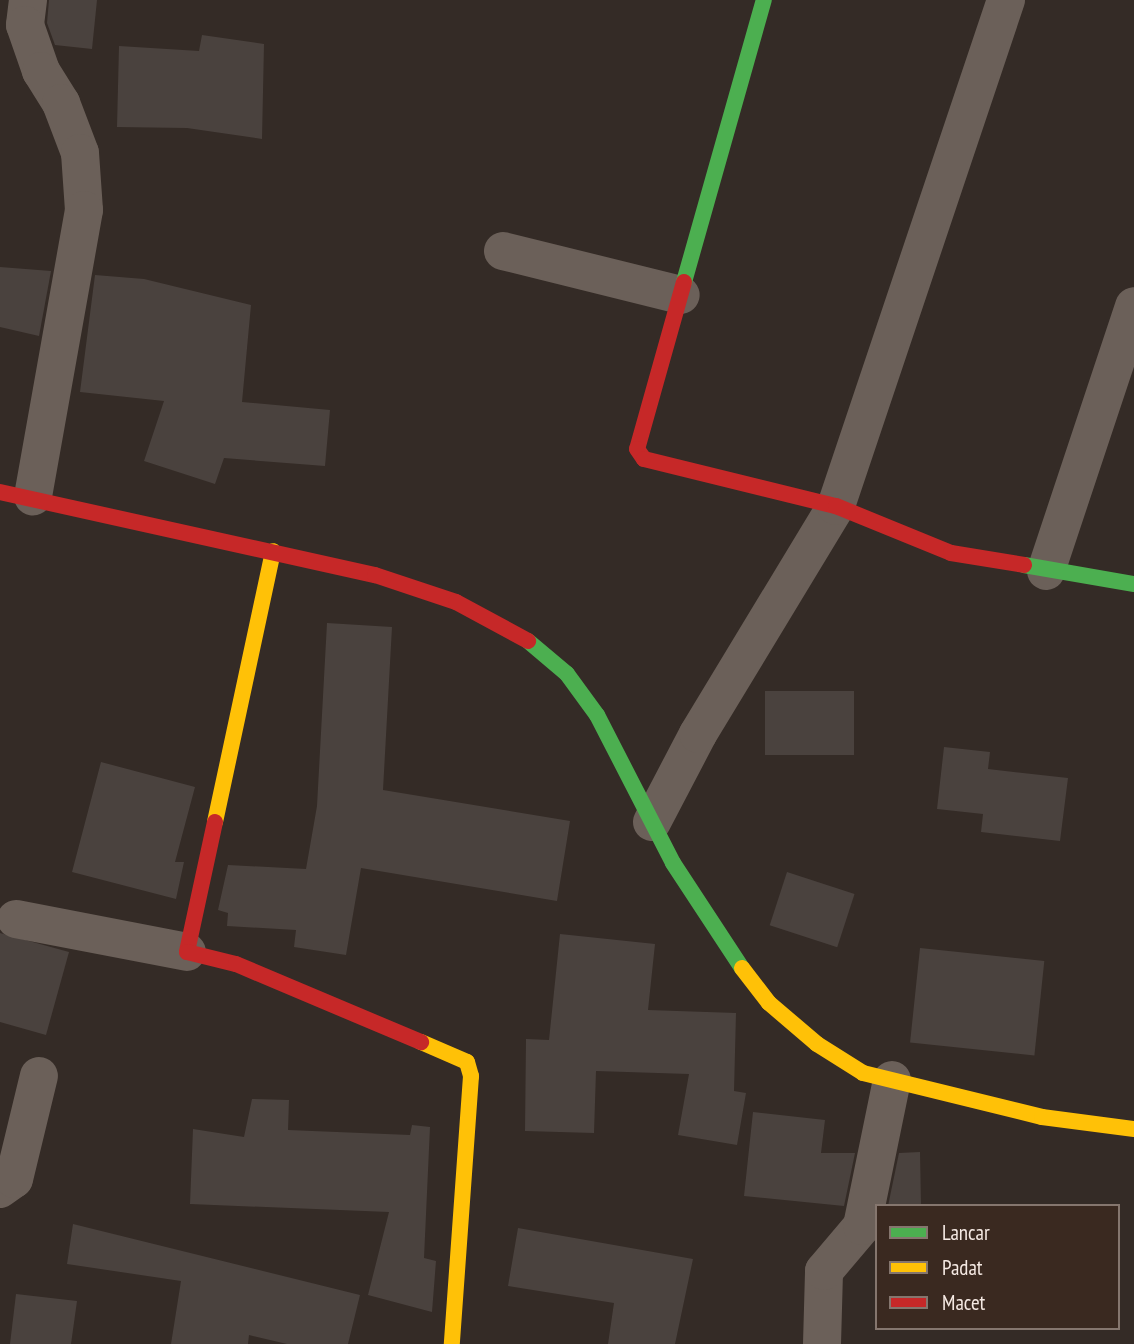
<!DOCTYPE html>
<style>
body{margin:0}
#map{position:relative;width:1134px;height:1344px;overflow:hidden;background:#342b26;font-family:"PT Sans Narrow",sans-serif}
div>[style]{position:absolute}
.building>*{inset:0;background:#4a423e;transform-origin:0 0}
.street>*{height:38px;margin:-19px;padding:0 19px;transform-origin:19px;border-radius:19px;background:#6b6059}
.fast>*{height:16px;margin:-8px;padding:0 8px;transform-origin:8px;border-radius:8px;background:#4caf50}
.slow>*{height:16px;margin:-8px;padding:0 8px;transform-origin:8px;border-radius:8px;background:#ffc107}
.jam>*{height:16px;margin:-8px;padding:0 8px;transform-origin:8px;border-radius:8px;background:#c62828}
span{translate:-50% -50%;white-space:nowrap;text-align:center;line-height:1.15;-webkit-text-stroke:5px #3a2920;paint-order:stroke}
.legend{position:absolute;left:875px;top:1204px;width:245px;height:126px;box-sizing:border-box;background:#3a2920;border:2px solid #85766e;margin:0;padding:9px 12px;list-style:none;font-size:21px;color:#f5e9e3}
.legend li{display:flex;align-items:center;gap:14px;height:35px}
.legend b{width:35px;border:2px solid #85766e}
</style>
<div id="map">
<div class="building">
<div style="clip-path:polygon(49px 0,97px 0,92px 49px,55px 45px,47px 23px)"></div>
<div style="clip-path:polygon(202px 35px,264px 44px,262px 139px,187px 128px,117px 127px,119px 46px,199px 51px)"></div>
<div style="clip-path:polygon(0 267px,51px 271px,39px 336px,0 327px)"></div>
<div style="clip-path:polygon(95px 275px,144px 279px,251px 305px,242px 402px,330px 410px,325px 466px,224px 458px,215px 484px,144px 461px,164px 401px,80px 392px)"></div>
<div style="clip-path:polygon(327px 623px,392px 627px,383px 790px,570px 821px,557px 901px,361px 868px,346px 955px,294px 947px,296px 930px,227px 926px,228px 913px,218px 910px,228px 865px,306px 869px,317px 806px)"></div>
<div style="left:765px;top:691px;width:89px;height:64px"></div>
<div style="clip-path:polygon(944px 747px,990px 752px,988px 769px,1068px 778px,1060px 841px,981px 832px,983px 814px,937px 809px)"></div>
<div style="clip-path:polygon(101px 762px,195px 787px,175px 862px,184px 862px,176px 899px,72px 872px)"></div>
<div style="left:787px;top:872px;width:71px;height:56px;rotate:18deg"></div>
<div style="clip-path:polygon(0 933px,69px 952px,46px 1035px,0 1022px)"></div>
<div style="clip-path:polygon(560px 934px,655px 944px,648px 1010px,736px 1013px,734px 1091px,746px 1093px,737px 1145px,678px 1135px,689px 1074px,596px 1071px,594px 1133px,525px 1131px,526px 1039px,549px 1040px)"></div>
<div style="left:920px;top:948px;width:125px;height:95px;rotate:6deg"></div>
<div style="clip-path:polygon(252px 1099px,289px 1100px,288px 1130px,410px 1135px,412px 1125px,430px 1127px,424px 1258px,436px 1261px,432px 1312px,368px 1295px,389px 1212px,190px 1204px,193px 1129px,244px 1137px)"></div>
<div style="clip-path:polygon(753px 1112px,825px 1120px,821px 1153px,855px 1153px,844px 1206px,744px 1196px)"></div>
<div style="clip-path:polygon(920px 1152px,921px 1206px,888px 1206px,899px 1153px)"></div>
<div style="clip-path:polygon(73px 1224px,360px 1295px,348px 1344px,287px 1344px,249px 1335px,248px 1344px,171px 1344px,181px 1281px,67px 1264px)"></div>
<div style="clip-path:polygon(518px 1228px,693px 1259px,675px 1344px,608px 1344px,614px 1303px,508px 1286px)"></div>
<div style="clip-path:polygon(16px 1294px,77px 1301px,71px 1344px,10px 1344px)"></div>
</div>
<div class="street">
<div style="left:28px;top:0;width:25px;rotate:97deg"></div>
<div style="left:25px;top:25px;width:49px;rotate:70.8deg"></div>
<div style="left:41px;top:71px;width:38px;rotate:58deg"></div>
<div style="left:61px;top:103px;width:53px;rotate:69.2deg"></div>
<div style="left:80px;top:153px;width:57px;rotate:86deg"></div>
<div style="left:84px;top:210px;width:291px;rotate:100.1deg"></div>
<div style="left:503px;top:251px;width:183px;rotate:13.9deg"></div>
<div style="left:1046px;top:571px;width:279px;rotate:-71.6deg"></div>
<div style="left:652px;top:822px;width:99px;rotate:-62.4deg"></div>
<div style="left:698px;top:734px;width:267px;rotate:-58.8deg"></div>
<div style="left:836px;top:506px;width:534px;rotate:-71.43deg"></div>
<div style="left:16px;top:919px;width:174px;rotate:10.9deg"></div>
<div style="left:0;top:1189px;width:17px;rotate:-36deg"></div>
<div style="left:14px;top:1179px;width:106px;rotate:-76.4deg"></div>
<div style="left:822px;top:1344px;width:73px;rotate:-88.4deg"></div>
<div style="left:824px;top:1271px;width:59px;rotate:-49.8deg"></div>
<div style="left:862px;top:1226px;width:149px;rotate:-78.4deg"></div>
</div>
<div class="fast">
<div style="left:684px;top:282px;width:293px;rotate:-74.2deg"></div>
<div style="left:1024px;top:565px;width:112px;rotate:9.8deg"></div>
<div style="left:528px;top:641px;width:51px;rotate:40.2deg"></div>
<div style="left:567px;top:674px;width:51px;rotate:53.8deg"></div>
<div style="left:597px;top:715px;width:166px;rotate:62.8deg"></div>
<div style="left:673px;top:863px;width:126px;rotate:56.7deg"></div>
</div>
<div class="slow">
<div style="left:215px;top:822px;width:277px;rotate:-77.9deg"></div>
<div style="left:742px;top:968px;width:44px;rotate:52.4deg"></div>
<div style="left:769px;top:1003px;width:63px;rotate:40.5deg"></div>
<div style="left:817px;top:1044px;width:54px;rotate:32.2deg"></div>
<div style="left:863px;top:1073px;width:184px;rotate:13.8deg"></div>
<div style="left:1042px;top:1117px;width:93px;rotate:7.4deg"></div>
<div style="left:421px;top:1042px;width:50px;rotate:23.5deg"></div>
<div style="left:467px;top:1062px;width:15px;rotate:74deg"></div>
<div style="left:471px;top:1076px;width:269px;rotate:94.1deg"></div>
</div>
<div class="jam">
<div style="left:684px;top:282px;width:173px;rotate:105.7deg"></div>
<div style="left:637px;top:449px;width:12px;rotate:55deg"></div>
<div style="left:644px;top:459px;width:198px;rotate:13.8deg"></div>
<div style="left:836px;top:506px;width:124px;rotate:22.2deg"></div>
<div style="left:951px;top:553px;width:74px;rotate:9.3deg"></div>
<div style="left:0;top:492px;width:384px;rotate:12.5deg"></div>
<div style="left:375px;top:575px;width:85px;rotate:18.4deg"></div>
<div style="left:456px;top:602px;width:82px;rotate:28.4deg"></div>
<div style="left:215px;top:822px;width:133px;rotate:102.2deg"></div>
<div style="left:187px;top:952px;width:50px;rotate:13.8deg"></div>
<div style="left:236px;top:964px;width:201px;rotate:22.9deg"></div>
</div>
<ul class="legend">
<li><b style="height:9px;background:#4caf50"></b>Lancar</li>
<li><b style="height:9px;background:#ffc107"></b>Padat</li>
<li><b style="height:9px;background:#c62828"></b>Macet</li>
</ul>
</div>
